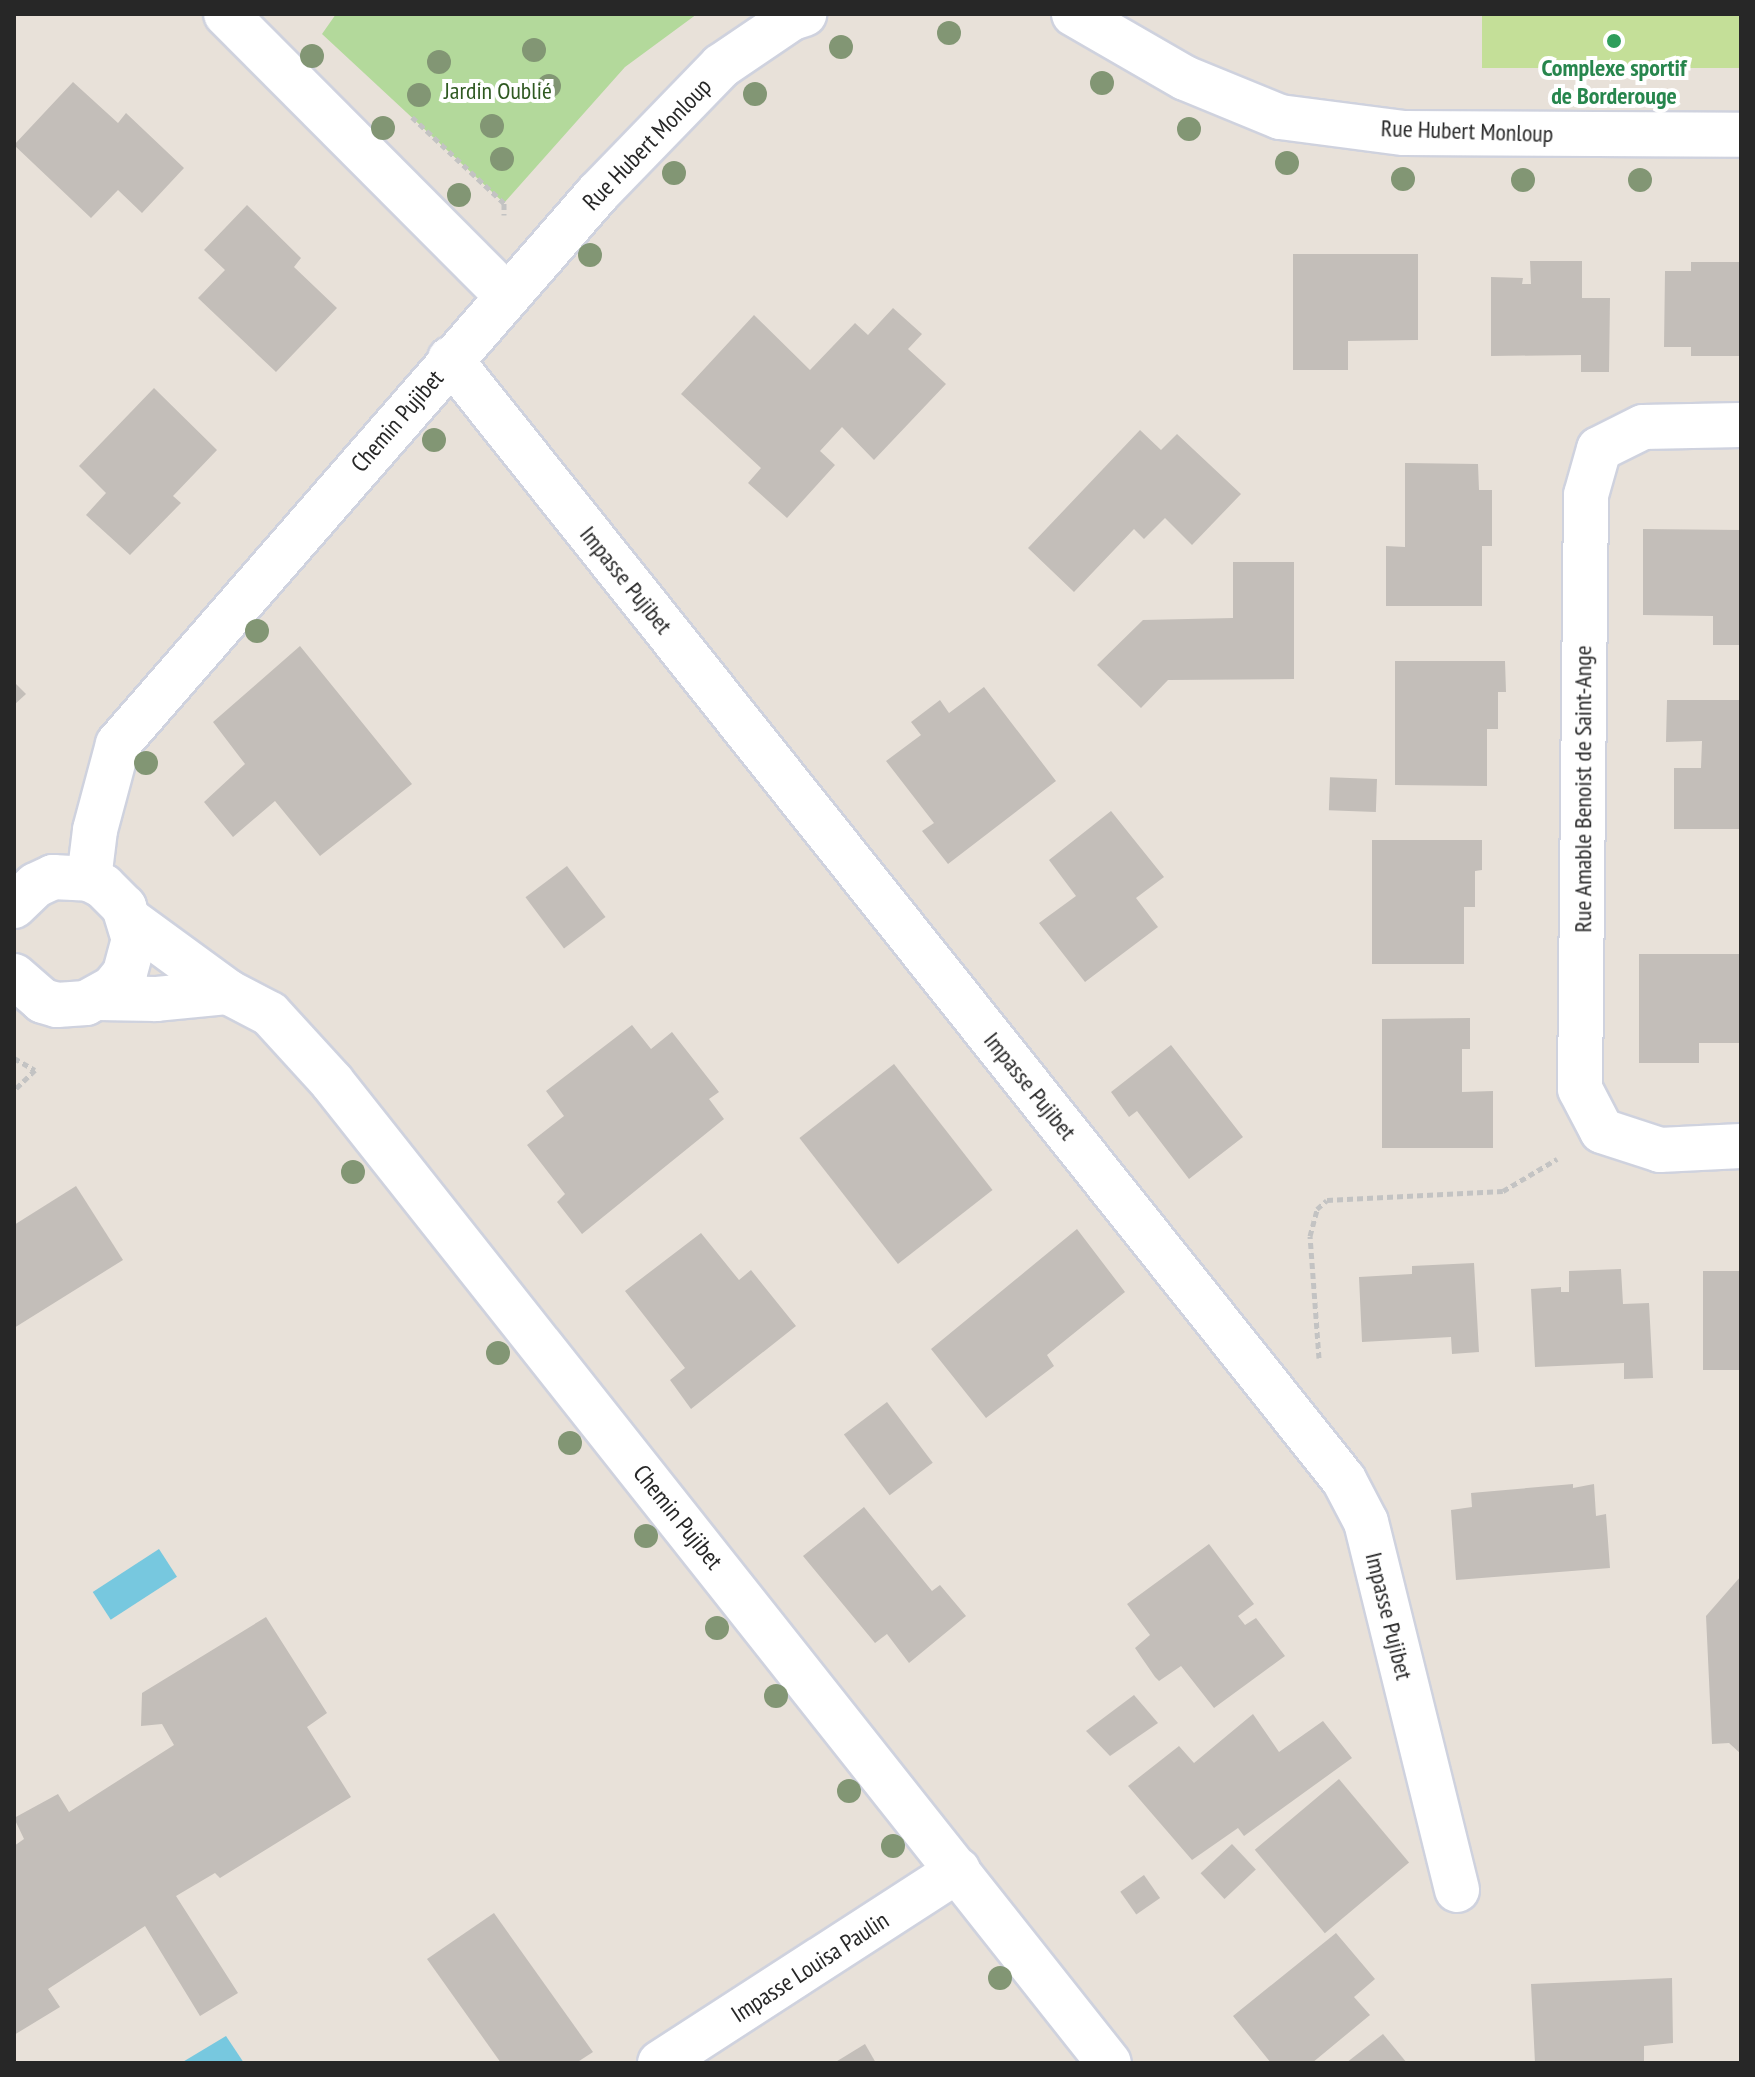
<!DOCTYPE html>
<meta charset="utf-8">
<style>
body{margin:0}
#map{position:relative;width:1755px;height:2077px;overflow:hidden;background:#e8e1d9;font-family:"PT Sans Narrow",sans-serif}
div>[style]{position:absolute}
.green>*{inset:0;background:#b3d99b}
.pitch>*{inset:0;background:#c4df98;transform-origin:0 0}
.water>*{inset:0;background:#77c8df;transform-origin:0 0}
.building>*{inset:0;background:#c3beb9;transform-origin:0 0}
.path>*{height:5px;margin-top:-2.5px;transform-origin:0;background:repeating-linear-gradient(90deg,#c3c3c3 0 6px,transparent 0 10px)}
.roads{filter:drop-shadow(2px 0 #cfd2de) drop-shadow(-2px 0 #cfd2de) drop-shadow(0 2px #cfd2de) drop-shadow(0 -2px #cfd2de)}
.street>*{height:44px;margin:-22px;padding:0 22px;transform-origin:22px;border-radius:22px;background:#fff}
.trees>*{width:24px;height:24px;margin:-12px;border-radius:50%;background:#829674}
.dots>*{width:22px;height:22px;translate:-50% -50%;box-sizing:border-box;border:4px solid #fff;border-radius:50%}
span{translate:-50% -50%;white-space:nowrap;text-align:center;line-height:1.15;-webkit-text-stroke:8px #fff;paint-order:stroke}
.leisure-label{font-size:24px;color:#27864d;font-weight:700}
.park-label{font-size:24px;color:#2f5921}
.street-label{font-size:24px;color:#272727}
.frame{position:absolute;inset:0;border:16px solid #272727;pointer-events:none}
</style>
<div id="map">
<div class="green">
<div style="clip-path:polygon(336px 14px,697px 14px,625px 67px,504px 203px,322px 34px)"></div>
</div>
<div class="pitch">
<div style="left:1482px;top:14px;width:259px;height:54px"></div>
</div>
<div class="water">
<div style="left:159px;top:1549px;width:33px;height:79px;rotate:57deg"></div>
<div style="clip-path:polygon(226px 2036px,244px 2063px,181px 2063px)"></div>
</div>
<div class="building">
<div style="clip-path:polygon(73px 82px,118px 123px,126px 113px,184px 168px,142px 213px,118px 190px,91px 218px,14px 145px)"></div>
<div style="clip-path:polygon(247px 205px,301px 258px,294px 267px,337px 308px,276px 372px,198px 298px,225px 270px,204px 250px)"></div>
<div style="clip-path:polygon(1293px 254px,1418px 254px,1418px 340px,1348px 341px,1348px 370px,1293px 370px)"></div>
<div style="clip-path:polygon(1530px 261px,1582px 261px,1582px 298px,1610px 298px,1609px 372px,1581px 372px,1581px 355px,1491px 356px,1491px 277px,1523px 278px,1522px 284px,1531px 284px)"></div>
<div style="clip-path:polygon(1691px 262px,1741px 262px,1741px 356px,1691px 356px,1691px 347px,1664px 347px,1665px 271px,1691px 271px)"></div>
<div style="clip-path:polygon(893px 308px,922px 334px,908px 349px,946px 384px,874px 460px,842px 427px,820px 451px,835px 465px,787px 518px,748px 483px,761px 468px,681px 394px,754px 315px,810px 370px,855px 323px,868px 335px)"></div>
<div style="clip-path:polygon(154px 388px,217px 450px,173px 496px,181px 503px,130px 555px,86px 515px,106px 493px,79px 466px)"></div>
<div style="clip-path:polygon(1140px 430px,1161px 450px,1177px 434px,1241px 494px,1192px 545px,1165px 518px,1144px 539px,1134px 529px,1074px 592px,1028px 548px)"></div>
<div style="clip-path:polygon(1405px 463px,1478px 464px,1479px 490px,1492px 490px,1492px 546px,1482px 546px,1482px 606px,1386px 606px,1386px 546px,1405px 547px)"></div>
<div style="clip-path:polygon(1643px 529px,1741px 530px,1741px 645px,1713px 645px,1713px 616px,1643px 615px)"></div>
<div style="clip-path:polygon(1233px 562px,1294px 562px,1294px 679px,1168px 680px,1141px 708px,1097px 665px,1143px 620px,1233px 618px)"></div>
<div style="clip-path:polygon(300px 646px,412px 784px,320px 856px,275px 801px,233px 837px,204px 802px,245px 764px,213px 722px)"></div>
<div style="clip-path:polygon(1395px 661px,1505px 661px,1506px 692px,1498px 692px,1498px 729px,1487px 729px,1487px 786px,1395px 785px)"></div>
<div style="clip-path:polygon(14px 682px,26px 694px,14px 705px)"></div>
<div style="clip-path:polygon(984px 687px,1056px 781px,948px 864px,922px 831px,934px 823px,886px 761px,921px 735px,911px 722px,940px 700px,949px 713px)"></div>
<div style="clip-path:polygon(1667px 700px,1741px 700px,1741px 829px,1674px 829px,1674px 768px,1701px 768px,1702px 741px,1666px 742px)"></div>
<div style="left:1377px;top:779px;width:33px;height:47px;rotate:92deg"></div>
<div style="clip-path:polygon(1111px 811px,1164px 877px,1136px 898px,1158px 927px,1085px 982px,1039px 923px,1076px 896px,1049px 860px)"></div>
<div style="clip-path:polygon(1372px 840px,1482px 840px,1482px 870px,1475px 871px,1475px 907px,1464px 907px,1464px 964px,1372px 964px)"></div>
<div style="left:567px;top:866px;width:64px;height:52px;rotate:53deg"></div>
<div style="clip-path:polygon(1639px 954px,1741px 954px,1741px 1043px,1699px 1043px,1699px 1063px,1639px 1063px)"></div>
<div style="clip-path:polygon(1470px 1018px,1470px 1049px,1462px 1049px,1462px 1092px,1493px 1091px,1493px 1148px,1382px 1148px,1382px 1019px)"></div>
<div style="clip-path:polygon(632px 1025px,651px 1049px,672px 1032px,719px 1092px,709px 1099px,724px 1119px,582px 1234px,557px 1202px,565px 1194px,527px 1145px,564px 1116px,546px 1091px)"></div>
<div style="clip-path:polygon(1171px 1045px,1243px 1137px,1189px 1179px,1137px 1111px,1129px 1117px,1111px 1092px)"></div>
<div style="left:894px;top:1064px;width:160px;height:120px;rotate:52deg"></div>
<div style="clip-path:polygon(76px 1186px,123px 1260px,14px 1328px,14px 1225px)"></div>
<div style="clip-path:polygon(1077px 1229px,1125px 1292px,1047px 1355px,1054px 1366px,986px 1418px,931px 1349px)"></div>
<div style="clip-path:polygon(701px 1233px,739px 1280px,751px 1270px,796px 1326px,691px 1409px,670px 1380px,685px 1368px,625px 1291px)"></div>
<div style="clip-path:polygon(1474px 1263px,1479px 1352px,1452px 1354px,1451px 1337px,1362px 1342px,1359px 1277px,1412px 1274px,1412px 1266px)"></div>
<div style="clip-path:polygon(1621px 1269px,1623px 1304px,1649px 1303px,1653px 1378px,1624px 1379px,1624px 1363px,1535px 1367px,1531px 1289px,1561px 1287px,1561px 1292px,1569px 1292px,1569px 1271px)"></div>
<div style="left:1741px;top:1271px;width:99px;height:38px;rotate:90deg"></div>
<div style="left:887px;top:1402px;width:76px;height:54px;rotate:53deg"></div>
<div style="clip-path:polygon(1573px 1484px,1573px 1488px,1594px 1484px,1596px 1516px,1606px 1514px,1610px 1568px,1456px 1580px,1451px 1510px,1472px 1507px,1471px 1493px)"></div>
<div style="clip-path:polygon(864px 1507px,932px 1591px,940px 1585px,966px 1616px,909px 1663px,887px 1634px,875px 1643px,803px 1556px)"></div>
<div style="clip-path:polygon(1209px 1544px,1254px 1604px,1238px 1616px,1245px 1625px,1256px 1618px,1285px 1656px,1214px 1708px,1181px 1666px,1159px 1681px,1155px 1677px,1135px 1648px,1150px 1635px,1127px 1604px)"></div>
<div style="clip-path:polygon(1741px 1576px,1741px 1754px,1729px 1743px,1712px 1744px,1706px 1616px)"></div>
<div style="clip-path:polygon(266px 1617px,327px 1713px,307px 1727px,351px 1797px,220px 1878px,215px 1873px,176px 1896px,238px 1993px,200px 2016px,145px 1926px,48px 1989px,60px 2007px,14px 2035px,14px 1846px,24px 1839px,14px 1818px,58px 1794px,69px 1812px,174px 1745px,162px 1724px,141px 1726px,142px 1693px)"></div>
<div style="clip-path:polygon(1134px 1695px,1158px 1723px,1110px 1756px,1086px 1731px)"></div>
<div style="clip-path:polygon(1253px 1714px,1279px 1752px,1323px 1721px,1352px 1758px,1244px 1836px,1238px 1828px,1192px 1860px,1128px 1786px,1179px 1746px,1194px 1763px)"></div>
<div style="left:1339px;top:1779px;width:109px;height:110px;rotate:50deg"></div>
<div style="left:1232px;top:1844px;width:35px;height:43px;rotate:47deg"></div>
<div style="left:1144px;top:1875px;width:28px;height:29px;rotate:55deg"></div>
<div style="clip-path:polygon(494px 1913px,593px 2052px,576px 2063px,501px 2063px,427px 1959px)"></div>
<div style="clip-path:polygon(1336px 1933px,1375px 1979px,1354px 1997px,1370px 2015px,1312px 2063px,1271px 2063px,1233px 2016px)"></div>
<div style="clip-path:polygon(1672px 1978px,1673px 2043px,1644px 2046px,1644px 2063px,1535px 2063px,1531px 1984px)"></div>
<div style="clip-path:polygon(1383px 2034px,1407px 2063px,1346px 2063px)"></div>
<div style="clip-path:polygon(865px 2044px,876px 2063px,834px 2063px)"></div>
</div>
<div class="path">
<div style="left:412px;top:117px;width:126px;rotate:43.1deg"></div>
<div style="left:504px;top:203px;width:12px;rotate:90deg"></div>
<div style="left:14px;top:1058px;width:24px;rotate:30deg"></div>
<div style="left:35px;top:1070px;width:29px;rotate:136deg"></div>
<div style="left:1319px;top:1358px;width:122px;rotate:-94.2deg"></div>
<div style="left:1310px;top:1236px;width:28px;rotate:-75deg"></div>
<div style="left:1317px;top:1209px;width:13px;rotate:-42deg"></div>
<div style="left:1327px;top:1200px;width:176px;rotate:-2.9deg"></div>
<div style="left:1503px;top:1191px;width:63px;rotate:-30.7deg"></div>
</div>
<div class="roads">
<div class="street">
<div style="left:226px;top:14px;width:398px;rotate:45.1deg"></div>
<div style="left:1074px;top:14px;width:128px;rotate:30deg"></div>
<div style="left:1185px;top:78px;width:103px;rotate:22.3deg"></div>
<div style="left:1280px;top:117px;width:125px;rotate:7.4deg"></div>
<div style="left:1404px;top:133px;width:337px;rotate:0.3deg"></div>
<div style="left:450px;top:359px;width:1434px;rotate:51.43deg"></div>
<div style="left:1344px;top:1480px;width:47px;rotate:62.4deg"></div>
<div style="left:1366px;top:1522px;width:379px;rotate:76.1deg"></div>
<div style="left:1741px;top:425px;width:98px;rotate:178.8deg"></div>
<div style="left:1643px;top:427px;width:49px;rotate:153.4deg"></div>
<div style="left:1599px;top:449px;width:48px;rotate:105.8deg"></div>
<div style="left:1586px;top:495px;width:594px;rotate:90.58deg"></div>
<div style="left:1580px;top:1089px;width:47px;rotate:62.4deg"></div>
<div style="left:1602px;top:1131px;width:61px;rotate:18.1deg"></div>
<div style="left:1660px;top:1150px;width:81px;rotate:-2.8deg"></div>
<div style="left:89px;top:879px;width:49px;rotate:-83deg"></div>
<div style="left:95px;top:830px;width:89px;rotate:-75deg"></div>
<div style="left:118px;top:744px;width:731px;rotate:-48.94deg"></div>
<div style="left:598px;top:193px;width:177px;rotate:-45.9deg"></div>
<div style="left:721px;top:66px;width:86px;rotate:-34.1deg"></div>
<div style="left:792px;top:18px;width:13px;rotate:-18deg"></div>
<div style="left:14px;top:906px;width:30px;rotate:-44deg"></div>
<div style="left:36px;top:885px;width:19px;rotate:-25deg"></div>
<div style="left:53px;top:877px;width:36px;rotate:3deg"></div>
<div style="left:89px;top:879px;width:16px;rotate:27deg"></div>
<div style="left:103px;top:886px;width:30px;rotate:45deg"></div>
<div style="left:124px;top:907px;width:34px;rotate:73deg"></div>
<div style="left:134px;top:939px;width:35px;rotate:105deg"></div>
<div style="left:125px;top:973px;width:19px;rotate:129deg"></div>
<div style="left:113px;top:988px;width:31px;rotate:151deg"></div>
<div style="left:86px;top:1003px;width:29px;rotate:176deg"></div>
<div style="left:57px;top:1005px;width:15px;rotate:-164deg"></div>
<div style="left:43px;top:1001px;width:38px;rotate:-139deg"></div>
<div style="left:131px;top:921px;width:120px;rotate:36.2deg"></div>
<div style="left:228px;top:992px;width:47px;rotate:27.6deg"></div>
<div style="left:270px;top:1014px;width:92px;rotate:47.6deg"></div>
<div style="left:332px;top:1082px;width:1251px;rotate:51.62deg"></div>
<div style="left:99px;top:998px;width:57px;rotate:1deg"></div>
<div style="left:156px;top:999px;width:72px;rotate:-5.6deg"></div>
<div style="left:660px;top:2063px;width:355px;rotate:-32.9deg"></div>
</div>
</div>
<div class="trees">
<div style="left:949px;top:33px"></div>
<div style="left:841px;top:47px"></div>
<div style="left:534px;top:50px"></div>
<div style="left:312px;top:56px"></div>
<div style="left:439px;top:62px"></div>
<div style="left:1102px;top:83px"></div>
<div style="left:549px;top:86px"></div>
<div style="left:755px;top:94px"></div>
<div style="left:419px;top:95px"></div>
<div style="left:492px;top:126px"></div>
<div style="left:383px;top:128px"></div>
<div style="left:1189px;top:129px"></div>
<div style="left:502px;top:159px"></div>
<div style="left:1287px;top:163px"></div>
<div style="left:674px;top:173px"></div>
<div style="left:1403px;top:179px"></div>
<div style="left:1523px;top:180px"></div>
<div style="left:1640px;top:180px"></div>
<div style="left:459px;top:195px"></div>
<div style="left:590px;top:255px"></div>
<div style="left:434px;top:440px"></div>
<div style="left:257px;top:631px"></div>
<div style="left:146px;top:763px"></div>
<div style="left:353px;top:1172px"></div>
<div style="left:498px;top:1353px"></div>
<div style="left:570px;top:1443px"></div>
<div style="left:646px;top:1536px"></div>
<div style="left:717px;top:1628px"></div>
<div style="left:776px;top:1696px"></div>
<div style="left:849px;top:1791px"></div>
<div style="left:893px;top:1846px"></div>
<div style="left:1000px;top:1978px"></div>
</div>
<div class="dots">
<div style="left:1614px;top:41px;background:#2e9e5b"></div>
</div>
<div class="leisure-label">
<span style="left:1614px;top:82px">Complexe sportif<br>de Borderouge</span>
</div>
<div class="park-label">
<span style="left:498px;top:91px">Jardin Oublié</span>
</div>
<div class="street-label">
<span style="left:1467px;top:131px;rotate:2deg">Rue Hubert Monloup</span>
<span style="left:647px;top:144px;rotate:-46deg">Rue Hubert Monloup</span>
<span style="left:397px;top:421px;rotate:-49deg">Chemin Pujibet</span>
<span style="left:626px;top:580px;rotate:51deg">Impasse Pujibet</span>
<span style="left:1583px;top:789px;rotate:-90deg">Rue Amable Benoist de Saint-Ange</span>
<span style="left:1030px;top:1086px;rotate:51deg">Impasse Pujibet</span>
<span style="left:678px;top:1517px;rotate:51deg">Chemin Pujibet</span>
<span style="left:1389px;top:1616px;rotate:76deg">Impasse Pujibet</span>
<span style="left:810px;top:1967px;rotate:-33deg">Impasse Louisa Paulin</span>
</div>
<div class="frame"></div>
</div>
